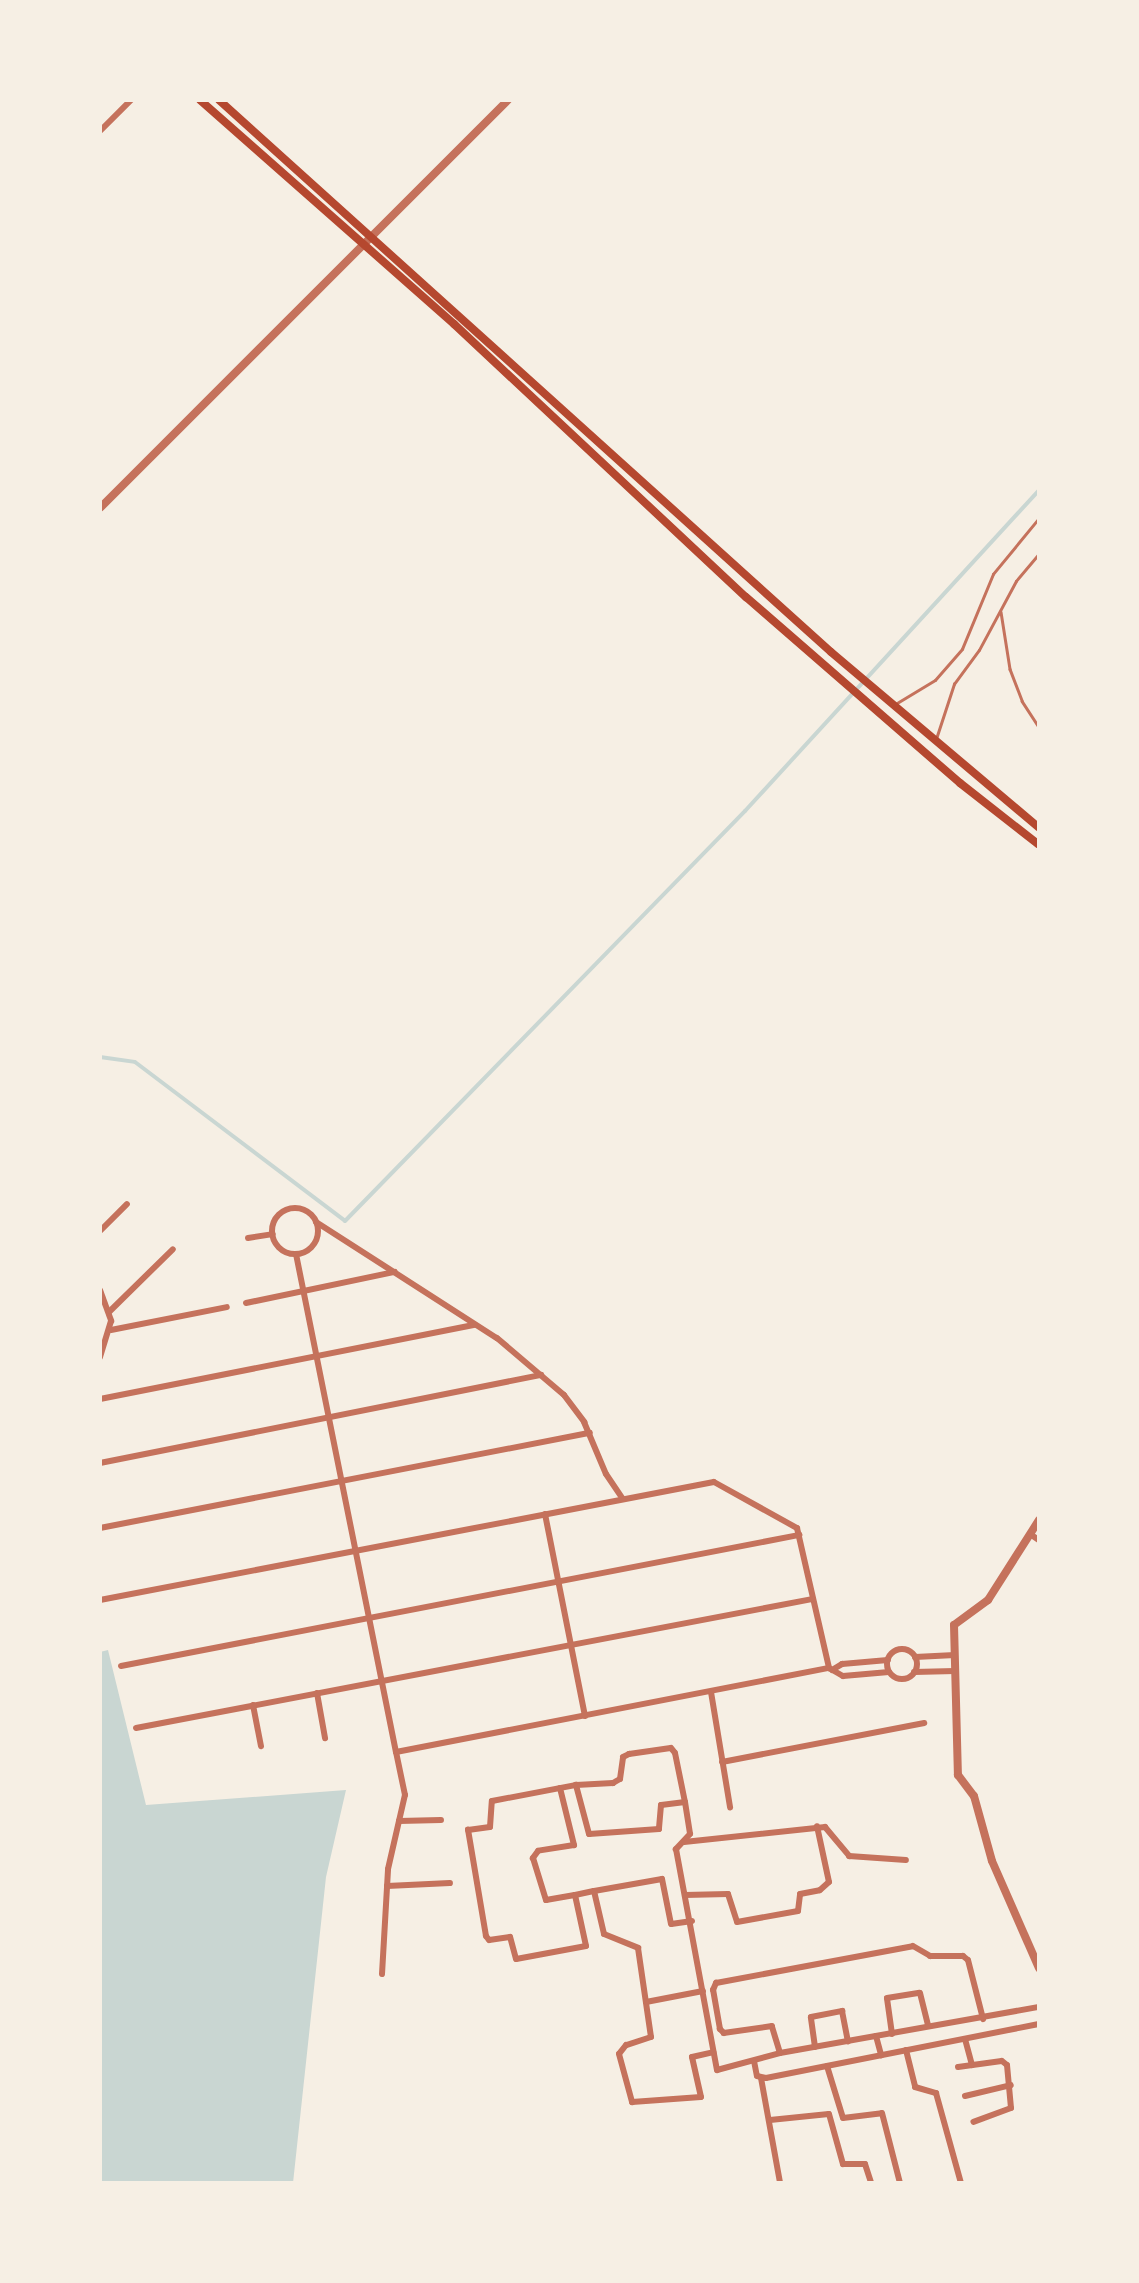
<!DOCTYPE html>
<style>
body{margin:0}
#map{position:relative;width:1139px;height:2283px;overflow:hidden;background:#f6efe4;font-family:"PT Sans",sans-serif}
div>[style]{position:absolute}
.water>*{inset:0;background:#c9d6d2}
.stream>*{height:4px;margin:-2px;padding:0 2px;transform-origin:2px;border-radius:2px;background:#c9d6d2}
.service>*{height:2.5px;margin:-1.25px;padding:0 1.25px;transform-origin:1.25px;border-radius:1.25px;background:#c5725c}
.minor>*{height:6px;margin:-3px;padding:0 3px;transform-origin:3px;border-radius:3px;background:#c5725c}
.minor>.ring{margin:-3px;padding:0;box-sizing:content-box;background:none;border:6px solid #c5725c;border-radius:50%}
.tertiary>*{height:8px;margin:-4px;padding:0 4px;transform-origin:4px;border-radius:4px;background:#c5725c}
.secondary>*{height:8px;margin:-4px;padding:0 4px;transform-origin:4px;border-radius:4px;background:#b5482f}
span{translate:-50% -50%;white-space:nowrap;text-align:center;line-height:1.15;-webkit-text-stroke:9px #f6efe4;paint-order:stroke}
.frame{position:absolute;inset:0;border:102px solid #f6efe4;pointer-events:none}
</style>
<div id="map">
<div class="water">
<div style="clip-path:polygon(108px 1650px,146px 1805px,346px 1790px,326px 1877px,293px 2183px,100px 2183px,100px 1652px)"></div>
</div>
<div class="stream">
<div style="left:100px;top:1057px;width:35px;rotate:8deg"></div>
<div style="left:135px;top:1062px;width:263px;rotate:37.1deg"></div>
<div style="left:345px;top:1221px;width:573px;rotate:-45.71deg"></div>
<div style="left:745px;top:811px;width:435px;rotate:-47.5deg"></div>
</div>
<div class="service">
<div style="left:1001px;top:612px;width:58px;rotate:81deg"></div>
<div style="left:1010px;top:669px;width:34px;rotate:69deg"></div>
<div style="left:1022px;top:701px;width:31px;rotate:57deg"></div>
<div style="left:897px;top:703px;width:44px;rotate:-31.2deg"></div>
<div style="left:935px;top:680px;width:41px;rotate:-48.9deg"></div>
<div style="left:962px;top:649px;width:81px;rotate:-67.5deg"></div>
<div style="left:993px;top:574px;width:72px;rotate:-50.6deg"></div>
<div style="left:936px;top:739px;width:58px;rotate:-71.9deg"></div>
<div style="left:954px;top:684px;width:42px;rotate:-53.7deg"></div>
<div style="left:979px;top:650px;width:78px;rotate:-61.8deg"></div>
<div style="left:1016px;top:581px;width:35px;rotate:-50deg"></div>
</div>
<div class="minor">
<div style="left:100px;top:131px;width:44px;rotate:-45deg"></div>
<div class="ring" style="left:272px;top:1208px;width:40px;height:40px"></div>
<div style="left:316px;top:1222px;width:215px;rotate:32.7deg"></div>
<div style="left:497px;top:1338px;width:88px;rotate:40.4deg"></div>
<div style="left:564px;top:1395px;width:34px;rotate:53deg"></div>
<div style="left:584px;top:1422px;width:56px;rotate:67.1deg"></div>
<div style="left:606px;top:1474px;width:30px;rotate:56deg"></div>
<div style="left:100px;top:1231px;width:38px;rotate:-45deg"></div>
<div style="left:248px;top:1238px;width:25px;rotate:-9deg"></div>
<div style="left:296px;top:1254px;width:508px;rotate:78.65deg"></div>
<div style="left:396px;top:1752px;width:441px;rotate:-11deg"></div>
<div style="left:100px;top:1290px;width:33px;rotate:70deg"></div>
<div style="left:111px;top:1321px;width:38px;rotate:107deg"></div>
<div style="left:246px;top:1303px;width:152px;rotate:-11.8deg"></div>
<div style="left:110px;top:1311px;width:88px;rotate:-44.5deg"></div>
<div style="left:111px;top:1330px;width:118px;rotate:-11.2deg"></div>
<div style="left:100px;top:1399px;width:382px;rotate:-11.2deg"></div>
<div style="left:100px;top:1463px;width:450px;rotate:-11.3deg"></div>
<div style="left:545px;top:1514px;width:206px;rotate:78.8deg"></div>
<div style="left:100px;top:1528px;width:499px;rotate:-11deg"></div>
<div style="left:1030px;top:1534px;width:11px;rotate:34deg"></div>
<div style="left:100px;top:1600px;width:625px;rotate:-10.88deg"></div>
<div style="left:714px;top:1482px;width:95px;rotate:29deg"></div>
<div style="left:797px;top:1528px;width:144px;rotate:77.1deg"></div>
<div style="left:829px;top:1668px;width:16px;rotate:30deg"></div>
<div style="left:843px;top:1676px;width:46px;rotate:-5deg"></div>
<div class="ring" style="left:887px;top:1649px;width:24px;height:24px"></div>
<div style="left:915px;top:1657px;width:40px;rotate:-2.9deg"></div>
<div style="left:121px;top:1666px;width:691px;rotate:-10.94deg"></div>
<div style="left:832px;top:1670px;width:12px;rotate:-31deg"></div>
<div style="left:842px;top:1664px;width:46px;rotate:-5deg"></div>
<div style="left:914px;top:1672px;width:41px;rotate:-1.4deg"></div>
<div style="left:711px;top:1692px;width:117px;rotate:80.6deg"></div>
<div style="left:317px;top:1693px;width:46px;rotate:79.9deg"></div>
<div style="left:253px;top:1705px;width:42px;rotate:79deg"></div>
<div style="left:136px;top:1728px;width:688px;rotate:-10.8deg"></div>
<div style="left:722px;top:1762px;width:206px;rotate:-10.9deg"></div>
<div style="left:560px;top:1788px;width:59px;rotate:76.2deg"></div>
<div style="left:574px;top:1845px;width:36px;rotate:171deg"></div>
<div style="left:538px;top:1851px;width:9px;rotate:126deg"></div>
<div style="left:533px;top:1858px;width:44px;rotate:72.8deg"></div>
<div style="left:546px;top:1900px;width:29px;rotate:-10deg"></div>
<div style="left:575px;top:1895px;width:52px;rotate:77.8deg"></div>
<div style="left:586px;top:1946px;width:71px;rotate:169.5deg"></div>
<div style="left:516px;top:1959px;width:23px;rotate:-105deg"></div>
<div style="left:510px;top:1937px;width:21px;rotate:172deg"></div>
<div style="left:489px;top:1940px;width:5px;rotate:-127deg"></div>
<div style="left:486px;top:1936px;width:108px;rotate:-99.6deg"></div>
<div style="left:468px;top:1830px;width:22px;rotate:-8deg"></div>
<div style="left:490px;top:1827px;width:26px;rotate:-86deg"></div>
<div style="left:492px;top:1801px;width:86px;rotate:-10.8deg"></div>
<div style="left:685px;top:1802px;width:24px;rotate:173deg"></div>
<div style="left:661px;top:1805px;width:24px;rotate:95deg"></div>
<div style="left:659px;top:1829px;width:70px;rotate:175.9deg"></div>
<div style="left:589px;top:1834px;width:51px;rotate:-104.9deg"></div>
<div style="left:576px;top:1785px;width:37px;rotate:-3deg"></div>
<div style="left:613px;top:1783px;width:8px;rotate:-30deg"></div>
<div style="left:620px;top:1779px;width:22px;rotate:-82deg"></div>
<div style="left:623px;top:1757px;width:7px;rotate:-27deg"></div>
<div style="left:629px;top:1754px;width:42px;rotate:-8.1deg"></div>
<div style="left:671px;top:1748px;width:6px;rotate:51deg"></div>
<div style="left:675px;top:1753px;width:50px;rotate:78.5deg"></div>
<div style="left:685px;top:1802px;width:32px;rotate:81deg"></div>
<div style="left:690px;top:1834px;width:21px;rotate:133deg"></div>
<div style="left:676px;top:1849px;width:225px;rotate:79.5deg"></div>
<div style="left:717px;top:2070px;width:65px;rotate:-15.1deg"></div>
<div style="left:780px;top:2053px;width:263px;rotate:-10.1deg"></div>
<div style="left:399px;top:1821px;width:42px;rotate:-1.4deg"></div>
<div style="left:684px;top:1842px;width:142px;rotate:-6.1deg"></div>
<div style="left:825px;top:1827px;width:38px;rotate:50deg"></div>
<div style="left:849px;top:1856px;width:57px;rotate:4deg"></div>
<div style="left:387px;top:1886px;width:63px;rotate:-2.7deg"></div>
<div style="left:575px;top:1895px;width:19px;rotate:-12deg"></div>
<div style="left:685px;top:1895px;width:43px;rotate:-1.3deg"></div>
<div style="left:728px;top:1894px;width:29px;rotate:72deg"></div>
<div style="left:737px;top:1922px;width:62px;rotate:-10.2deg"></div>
<div style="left:798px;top:1911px;width:17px;rotate:-83deg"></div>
<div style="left:800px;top:1894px;width:20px;rotate:-11deg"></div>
<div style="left:820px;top:1890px;width:12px;rotate:-42deg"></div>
<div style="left:829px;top:1882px;width:57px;rotate:-102.1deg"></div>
<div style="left:692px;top:1921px;width:21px;rotate:172deg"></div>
<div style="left:671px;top:1924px;width:46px;rotate:-101.3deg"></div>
<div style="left:662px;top:1879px;width:69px;rotate:170deg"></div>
<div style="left:594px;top:1891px;width:44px;rotate:76.9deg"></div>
<div style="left:604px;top:1934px;width:37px;rotate:22deg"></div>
<div style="left:638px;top:1948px;width:90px;rotate:81.7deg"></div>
<div style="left:651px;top:2037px;width:26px;rotate:162deg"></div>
<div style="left:626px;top:2045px;width:11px;rotate:128deg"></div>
<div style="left:619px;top:2054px;width:50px;rotate:74.8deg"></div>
<div style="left:632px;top:2102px;width:69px;rotate:-4.1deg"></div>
<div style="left:701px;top:2097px;width:41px;rotate:-102.7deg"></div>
<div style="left:692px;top:2057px;width:22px;rotate:-13deg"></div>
<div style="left:382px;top:1974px;width:105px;rotate:-86.7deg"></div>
<div style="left:388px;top:1869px;width:76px;rotate:-77.1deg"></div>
<div style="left:405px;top:1795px;width:44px;rotate:-101.8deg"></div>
<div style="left:646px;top:2002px;width:58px;rotate:-10.9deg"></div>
<div style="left:892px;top:2034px;width:36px;rotate:-98deg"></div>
<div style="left:887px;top:1998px;width:33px;rotate:-9deg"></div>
<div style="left:920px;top:1993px;width:34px;rotate:76deg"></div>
<div style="left:876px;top:2036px;width:20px;rotate:75deg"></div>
<div style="left:965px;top:2039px;width:27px;rotate:75deg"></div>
<div style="left:815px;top:2047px;width:30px;rotate:-98deg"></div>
<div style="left:811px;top:2017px;width:32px;rotate:-11deg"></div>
<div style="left:842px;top:2011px;width:31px;rotate:79deg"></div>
<div style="left:906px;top:2050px;width:38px;rotate:76deg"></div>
<div style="left:915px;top:2087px;width:22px;rotate:16deg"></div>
<div style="left:936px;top:2093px;width:93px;rotate:74.5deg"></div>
<div style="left:780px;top:2053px;width:28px;rotate:-107deg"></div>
<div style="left:772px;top:2026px;width:49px;rotate:171.7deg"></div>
<div style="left:724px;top:2033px;width:6px;rotate:-135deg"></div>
<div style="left:720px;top:2029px;width:40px;rotate:-100deg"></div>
<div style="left:713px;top:1990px;width:8px;rotate:-67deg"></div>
<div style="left:716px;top:1983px;width:200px;rotate:-10.6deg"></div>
<div style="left:913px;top:1946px;width:20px;rotate:30deg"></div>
<div style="left:930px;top:1956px;width:33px"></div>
<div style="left:963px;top:1956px;width:6px;rotate:39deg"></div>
<div style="left:968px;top:1960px;width:61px;rotate:75.7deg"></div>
<div style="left:754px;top:2061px;width:15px;rotate:79deg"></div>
<div style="left:757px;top:2076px;width:9px;rotate:13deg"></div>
<div style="left:766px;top:2078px;width:278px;rotate:-11.2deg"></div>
<div style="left:827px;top:2066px;width:54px;rotate:72.9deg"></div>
<div style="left:843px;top:2118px;width:39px;rotate:-7deg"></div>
<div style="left:882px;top:2113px;width:72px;rotate:75.6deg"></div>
<div style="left:958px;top:2067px;width:44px;rotate:-7.8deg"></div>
<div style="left:1002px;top:2061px;width:6px;rotate:39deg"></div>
<div style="left:1007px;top:2065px;width:43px;rotate:84.7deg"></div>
<div style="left:1011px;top:2108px;width:40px;rotate:159.8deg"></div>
<div style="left:761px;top:2078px;width:107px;rotate:79.7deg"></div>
<div style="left:965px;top:2096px;width:47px;rotate:-13.4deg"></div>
<div style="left:770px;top:2120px;width:59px;rotate:-5.8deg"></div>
<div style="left:829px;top:2114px;width:52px;rotate:74.4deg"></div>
<div style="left:843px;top:2164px;width:22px"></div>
<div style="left:865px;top:2164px;width:20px;rotate:72deg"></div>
</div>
<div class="tertiary">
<div style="left:100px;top:508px;width:577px;rotate:-45deg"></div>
<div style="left:1039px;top:1520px;width:95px;rotate:122.5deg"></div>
<div style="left:988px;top:1600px;width:42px;rotate:143.7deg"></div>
<div style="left:954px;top:1625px;width:150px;rotate:88.5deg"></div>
<div style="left:958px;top:1775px;width:26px;rotate:53deg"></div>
<div style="left:974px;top:1796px;width:67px;rotate:74.5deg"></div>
<div style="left:992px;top:1861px;width:117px;rotate:66.3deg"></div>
</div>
<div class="secondary">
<div style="left:200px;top:100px;width:339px;rotate:41.4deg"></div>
<div style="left:454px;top:324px;width:400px;rotate:43.1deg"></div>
<div style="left:746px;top:597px;width:284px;rotate:41deg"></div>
<div style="left:960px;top:783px;width:100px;rotate:38.1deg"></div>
<div style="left:219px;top:100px;width:824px;rotate:42.05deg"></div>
<div style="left:831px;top:652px;width:272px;rotate:40.2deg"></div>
</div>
<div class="frame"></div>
</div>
